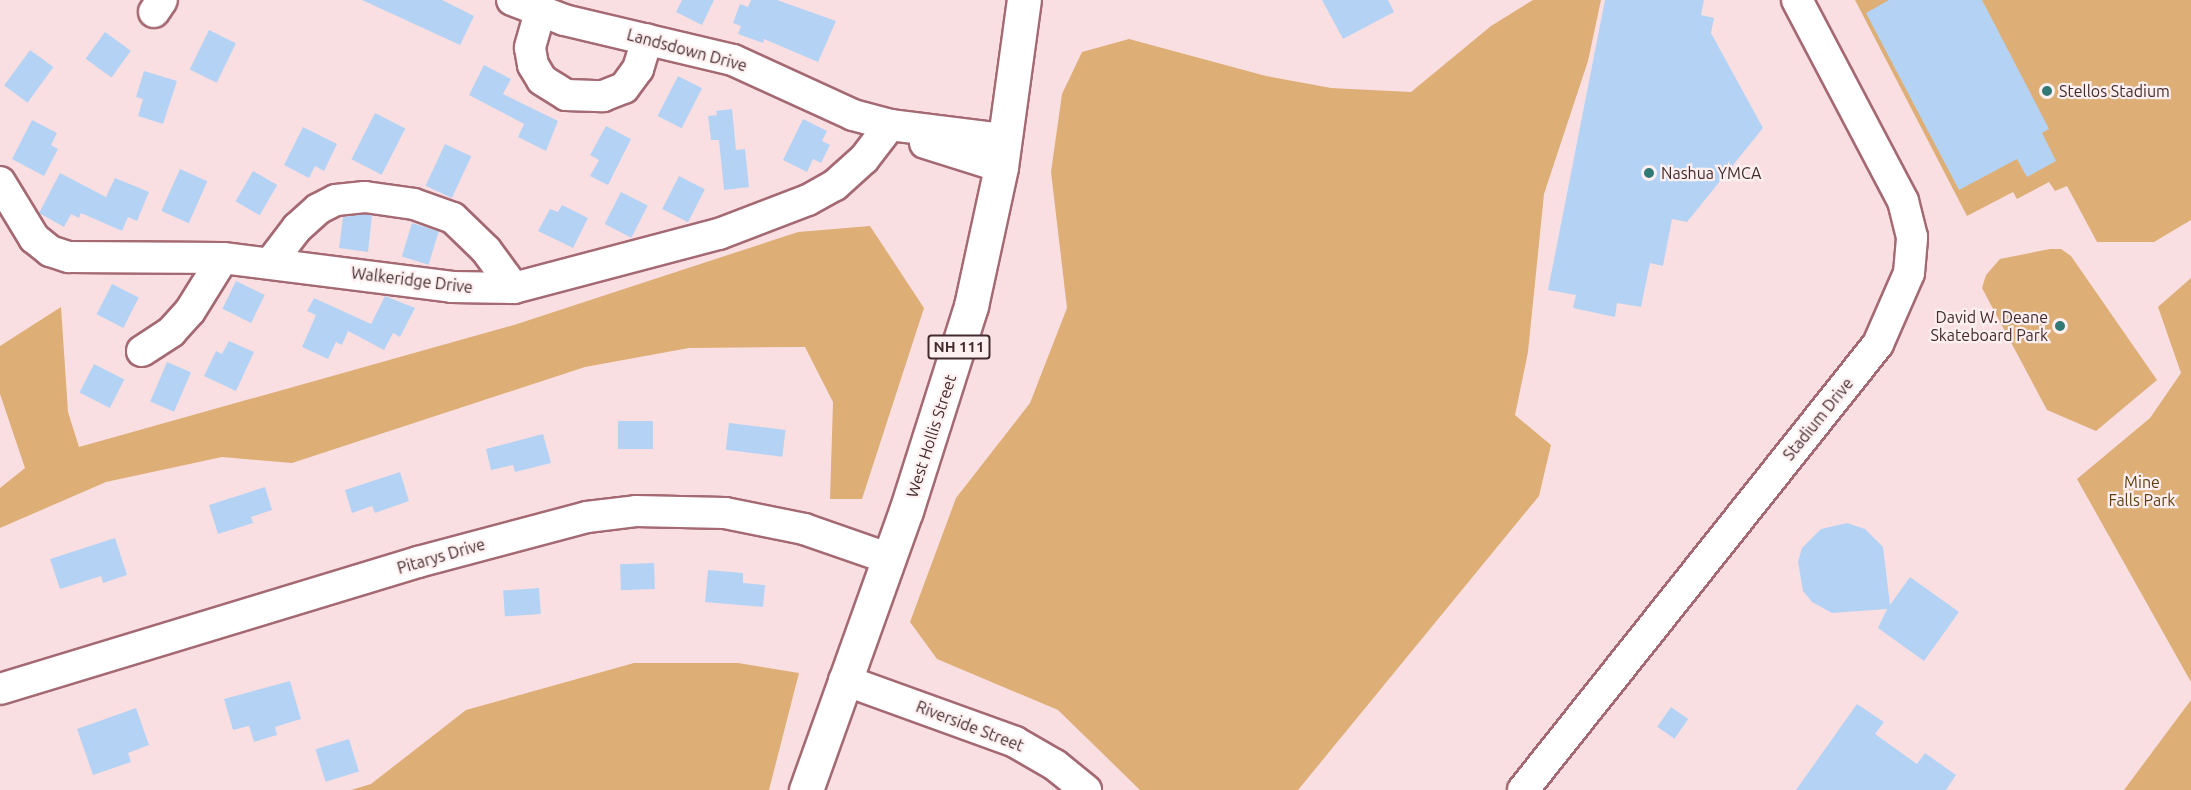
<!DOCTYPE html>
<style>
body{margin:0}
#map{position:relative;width:2191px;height:790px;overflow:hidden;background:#fadfe2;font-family:Ubuntu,sans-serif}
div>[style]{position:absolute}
.green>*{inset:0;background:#deae77}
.building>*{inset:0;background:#b4d3f4;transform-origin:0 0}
.roads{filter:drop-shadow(2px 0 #a46972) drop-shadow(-2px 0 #a46972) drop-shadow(0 2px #a46972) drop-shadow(0 -2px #a46972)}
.minor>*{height:30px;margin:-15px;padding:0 15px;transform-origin:15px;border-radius:15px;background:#fff}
.major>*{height:33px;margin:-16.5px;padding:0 16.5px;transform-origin:16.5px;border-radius:16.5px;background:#fff}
.dots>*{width:16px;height:16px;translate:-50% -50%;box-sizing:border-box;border:3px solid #fef0f1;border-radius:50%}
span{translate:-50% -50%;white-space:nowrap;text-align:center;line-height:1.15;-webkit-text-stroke:4.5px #fef0f1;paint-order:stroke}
.shield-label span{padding:2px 4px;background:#fef0f1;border:2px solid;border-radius:4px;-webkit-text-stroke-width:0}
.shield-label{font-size:15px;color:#442b2e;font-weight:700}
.street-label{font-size:16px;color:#442b2e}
.poi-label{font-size:16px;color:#442b2e}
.left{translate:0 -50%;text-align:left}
.right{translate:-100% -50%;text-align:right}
.park-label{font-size:16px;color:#603f12}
</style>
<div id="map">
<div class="green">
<div style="clip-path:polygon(1533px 0,1601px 0,1588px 61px,1544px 194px,1528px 352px,1515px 415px,1551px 445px,1539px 496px,1298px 790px,1140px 790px,1058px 710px,937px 659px,910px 622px,956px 498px,1030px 403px,1067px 308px,1051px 172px,1062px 94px,1082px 52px,1129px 39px,1266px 76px,1331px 88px,1411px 92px,1491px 26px)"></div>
<div style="clip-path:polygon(1855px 0,2191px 0,2191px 220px,2154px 242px,2097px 242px,2067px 186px,2055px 191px,2049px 182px,2017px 199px,2013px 192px,1967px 216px)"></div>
<div style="clip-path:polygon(870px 226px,924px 308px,862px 499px,830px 499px,833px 402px,805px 347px,689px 348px,585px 367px,292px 463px,222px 457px,106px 482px,0 528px,0 488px,25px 468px,0 394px,0 346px,61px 307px,68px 412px,79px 447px,514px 325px,798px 232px)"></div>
<div style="clip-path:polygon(2050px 249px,2061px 249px,2071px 256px,2157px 380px,2096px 431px,2047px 410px,1982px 288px,1986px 275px,2000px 259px)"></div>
<div style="clip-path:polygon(2191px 278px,2191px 682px,2077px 479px,2150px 418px,2181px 373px,2158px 307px)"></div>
<div style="clip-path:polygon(634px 663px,738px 663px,799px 673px,769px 790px,351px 790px,371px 784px,466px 710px)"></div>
<div style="clip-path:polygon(2191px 700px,2191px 790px,2124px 790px)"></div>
</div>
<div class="building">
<div style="clip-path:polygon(362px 0,442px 0,474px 16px,460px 45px)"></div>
<div style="clip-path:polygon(682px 0,714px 0,702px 25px,676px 12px)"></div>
<div style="clip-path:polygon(751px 0,777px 0,836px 21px,818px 62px,764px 39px,763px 43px,738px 34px,741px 26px,733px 23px,740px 4px,748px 7px)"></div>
<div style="clip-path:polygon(1322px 0,1388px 0,1394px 12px,1343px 39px)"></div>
<div style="clip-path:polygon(1605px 0,1704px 0,1701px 15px,1714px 18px,1711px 33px,1763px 128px,1687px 222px,1672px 219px,1663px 266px,1650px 263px,1641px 307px,1617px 303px,1615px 317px,1573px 308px,1576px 295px,1548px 290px)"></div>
<div style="clip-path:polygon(1889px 0,1982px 0,2049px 129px,2042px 133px,2056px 161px,2027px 177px,2017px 159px,1959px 190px,1866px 13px)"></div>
<div style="left:209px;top:30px;width:30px;height:44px;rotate:26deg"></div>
<div style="left:105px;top:32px;width:32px;height:33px;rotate:36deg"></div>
<div style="left:30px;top:50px;width:29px;height:44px;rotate:36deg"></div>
<div style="clip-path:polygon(484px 65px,511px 79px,503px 94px,558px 121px,546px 151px,518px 137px,524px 124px,469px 95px)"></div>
<div style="clip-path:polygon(144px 71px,177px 81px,163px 124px,138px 116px,143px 99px,136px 97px)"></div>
<div style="left:678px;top:76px;width:27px;height:45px;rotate:27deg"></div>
<div style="clip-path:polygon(732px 109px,736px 150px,745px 149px,749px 187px,724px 190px,719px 140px,711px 140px,708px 116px,717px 115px,716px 111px)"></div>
<div style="left:375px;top:113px;width:34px;height:52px;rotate:27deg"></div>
<div style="clip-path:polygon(803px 119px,827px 131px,822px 141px,830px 145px,821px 163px,813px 159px,807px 172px,783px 160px)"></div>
<div style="clip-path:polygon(32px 120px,57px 133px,51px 145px,58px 149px,44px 176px,12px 159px)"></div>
<div style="clip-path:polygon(606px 126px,631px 139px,608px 185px,590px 176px,599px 160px,590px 155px)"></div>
<div style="clip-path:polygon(303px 127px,337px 144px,324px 171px,315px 166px,309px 178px,284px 165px)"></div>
<div style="left:445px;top:144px;width:29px;height:46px;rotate:25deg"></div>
<div style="left:180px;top:169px;width:30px;height:46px;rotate:24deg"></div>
<div style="left:253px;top:171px;width:28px;height:35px;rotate:30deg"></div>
<div style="clip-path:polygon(60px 173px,106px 197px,115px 178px,149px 192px,137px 221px,128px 217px,122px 231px,81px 213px,79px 218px,71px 214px,64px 227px,39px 213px)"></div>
<div style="left:679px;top:176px;width:29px;height:37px;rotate:27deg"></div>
<div style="left:621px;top:192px;width:30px;height:36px;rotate:27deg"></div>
<div style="clip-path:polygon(562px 205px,588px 218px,573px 248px,538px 231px,550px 209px,558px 212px)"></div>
<div style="clip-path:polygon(364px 214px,372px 215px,368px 252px,339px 248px,343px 217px)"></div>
<div style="left:412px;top:223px;width:28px;height:35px;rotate:17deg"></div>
<div style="left:236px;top:281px;width:32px;height:31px;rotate:26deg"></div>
<div style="left:112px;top:284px;width:30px;height:34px;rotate:27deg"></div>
<div style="clip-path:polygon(385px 296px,415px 308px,400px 337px,393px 333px,384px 350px,348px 331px,342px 345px,336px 342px,328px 359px,302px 347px,316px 315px,307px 311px,314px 298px,371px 324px)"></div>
<div style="clip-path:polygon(229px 341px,254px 352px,236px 391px,204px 376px,216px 351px,222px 354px)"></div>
<div style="left:167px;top:362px;width:26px;height:43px;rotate:23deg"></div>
<div style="left:94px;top:364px;width:34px;height:32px;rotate:27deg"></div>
<div style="left:653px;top:421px;width:28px;height:35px;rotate:90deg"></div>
<div style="left:729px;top:423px;width:57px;height:27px;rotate:7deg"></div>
<div style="clip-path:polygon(543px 434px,551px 463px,515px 472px,513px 465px,491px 470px,486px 449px)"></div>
<div style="clip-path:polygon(400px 472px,409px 501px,375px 513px,372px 506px,352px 513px,345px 490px)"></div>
<div style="clip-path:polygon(265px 487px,272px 510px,251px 517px,253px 523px,218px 534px,209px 505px)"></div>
<div style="clip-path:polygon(1847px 523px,1865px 529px,1883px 547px,1890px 605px,1910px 577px,1959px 612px,1924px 661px,1878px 628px,1887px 609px,1832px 613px,1812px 602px,1803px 591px,1798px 562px,1802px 548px,1821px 529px)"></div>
<div style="clip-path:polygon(115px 538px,127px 575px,103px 583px,101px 576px,60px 589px,50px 559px)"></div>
<div style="left:654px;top:563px;width:26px;height:34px;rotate:88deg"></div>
<div style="clip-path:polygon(708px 570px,743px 573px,743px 583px,765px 585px,763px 607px,705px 602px)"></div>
<div style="left:539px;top:588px;width:26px;height:36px;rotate:86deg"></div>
<div style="clip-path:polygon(290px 681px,301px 719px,275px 727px,277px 735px,254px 742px,249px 726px,233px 730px,224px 699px)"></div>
<div style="clip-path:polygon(1857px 704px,1884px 722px,1875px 734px,1917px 764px,1925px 753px,1956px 775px,1946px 790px,1796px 790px)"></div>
<div style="left:1671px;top:707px;width:21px;height:24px;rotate:35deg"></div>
<div style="clip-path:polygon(136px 708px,149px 745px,128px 753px,131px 762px,93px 775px,77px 729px)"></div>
<div style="left:349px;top:739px;width:34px;height:35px;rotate:73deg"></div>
</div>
<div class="roads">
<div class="minor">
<div style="left:512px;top:0;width:56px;rotate:21deg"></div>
<div style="left:564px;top:20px;width:174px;rotate:13.3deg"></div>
<div style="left:733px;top:60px;width:132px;rotate:24.6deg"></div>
<div style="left:853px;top:115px;width:38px;rotate:15deg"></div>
<div style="left:890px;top:125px;width:115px;rotate:7deg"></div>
<div style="left:154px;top:12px;width:14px;rotate:-56deg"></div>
<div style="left:540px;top:12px;width:37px;rotate:106deg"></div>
<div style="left:530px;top:48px;width:17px;rotate:80deg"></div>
<div style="left:533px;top:65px;width:17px;rotate:59deg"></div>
<div style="left:542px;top:80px;width:28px;rotate:32deg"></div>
<div style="left:566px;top:95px;width:37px;rotate:2deg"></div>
<div style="left:603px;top:96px;width:22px;rotate:-21deg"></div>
<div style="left:624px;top:88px;width:24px;rotate:-54deg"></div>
<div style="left:638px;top:69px;width:31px;rotate:-73deg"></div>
<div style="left:925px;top:143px;width:80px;rotate:17.5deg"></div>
<div style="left:0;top:182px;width:66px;rotate:58.7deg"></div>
<div style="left:34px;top:238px;width:21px;rotate:39deg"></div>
<div style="left:50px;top:251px;width:20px;rotate:18deg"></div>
<div style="left:69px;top:257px;width:154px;rotate:0.4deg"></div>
<div style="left:223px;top:258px;width:231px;rotate:7.2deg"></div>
<div style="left:452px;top:287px;width:62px;rotate:0.9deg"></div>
<div style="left:514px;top:288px;width:212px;rotate:-14.8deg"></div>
<div style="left:719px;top:234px;width:95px;rotate:-20.9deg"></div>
<div style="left:808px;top:200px;width:31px;rotate:-29deg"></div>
<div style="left:835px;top:185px;width:39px;rotate:-42deg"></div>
<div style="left:864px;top:159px;width:43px;rotate:-52.6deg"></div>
<div style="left:271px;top:262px;width:43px;rotate:-52.6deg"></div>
<div style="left:297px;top:228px;width:28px;rotate:-42deg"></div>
<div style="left:318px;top:209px;width:20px;rotate:-27deg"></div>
<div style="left:336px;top:200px;width:29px;rotate:-6deg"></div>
<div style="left:365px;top:197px;width:49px;rotate:8.1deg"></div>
<div style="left:414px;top:204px;width:41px;rotate:19.7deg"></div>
<div style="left:453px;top:218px;width:46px;rotate:44.1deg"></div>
<div style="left:486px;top:250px;width:47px;rotate:53.6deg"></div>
<div style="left:142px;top:351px;width:35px;rotate:-33deg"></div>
<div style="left:171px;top:332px;width:28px;rotate:-48deg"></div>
<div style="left:190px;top:311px;width:62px;rotate:-58.1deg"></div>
<div style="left:844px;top:680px;width:182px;rotate:19.9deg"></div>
<div style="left:1015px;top:742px;width:46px;rotate:29.9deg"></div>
<div style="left:1055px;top:765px;width:40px;rotate:39deg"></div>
<div style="left:0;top:689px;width:437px;rotate:-16.9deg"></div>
<div style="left:418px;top:562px;width:175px;rotate:-14.9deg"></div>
<div style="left:587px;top:517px;width:49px;rotate:-7deg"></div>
<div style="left:636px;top:511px;width:89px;rotate:1.3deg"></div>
<div style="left:725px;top:513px;width:81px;rotate:11.4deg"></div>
<div style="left:804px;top:529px;width:91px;rotate:19.2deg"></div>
<div style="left:1523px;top:790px;width:570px;rotate:-51.48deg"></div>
<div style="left:1878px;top:344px;width:77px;rotate:-66.4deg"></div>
<div style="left:1909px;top:273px;width:36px;rotate:-85deg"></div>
<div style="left:1912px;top:237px;width:37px;rotate:-104deg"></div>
<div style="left:1903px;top:201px;width:227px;rotate:-117.8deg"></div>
</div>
<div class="major">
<div style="left:806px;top:790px;width:296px;rotate:-70.3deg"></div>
<div style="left:906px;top:511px;width:215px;rotate:-72.4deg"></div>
<div style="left:971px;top:306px;width:142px;rotate:-77.8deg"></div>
<div style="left:1001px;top:167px;width:169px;rotate:-82.2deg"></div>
</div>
</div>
<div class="dots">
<div style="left:2047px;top:91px;background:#317a76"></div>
<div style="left:1649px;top:173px;background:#317a76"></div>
<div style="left:2060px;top:326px;background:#317a76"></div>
</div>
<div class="shield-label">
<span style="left:959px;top:347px">NH 111</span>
</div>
<div class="street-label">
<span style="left:687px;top:50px;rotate:15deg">Landsdown Drive</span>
<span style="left:412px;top:280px;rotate:7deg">Walkeridge Drive</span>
<span style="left:1818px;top:419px;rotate:-51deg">Stadium Drive</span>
<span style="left:931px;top:436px;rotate:-72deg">West Hollis Street</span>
<span style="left:441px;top:556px;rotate:-16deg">Pitarys Drive</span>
<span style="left:970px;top:726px;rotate:21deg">Riverside Street</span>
</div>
<div class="poi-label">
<span class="left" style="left:2059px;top:91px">Stellos Stadium</span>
<span class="left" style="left:1661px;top:173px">Nashua YMCA</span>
<span class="right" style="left:2048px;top:326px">David W. Deane<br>Skateboard Park</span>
</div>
<div class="park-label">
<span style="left:2142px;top:491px">Mine<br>Falls Park</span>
</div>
</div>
